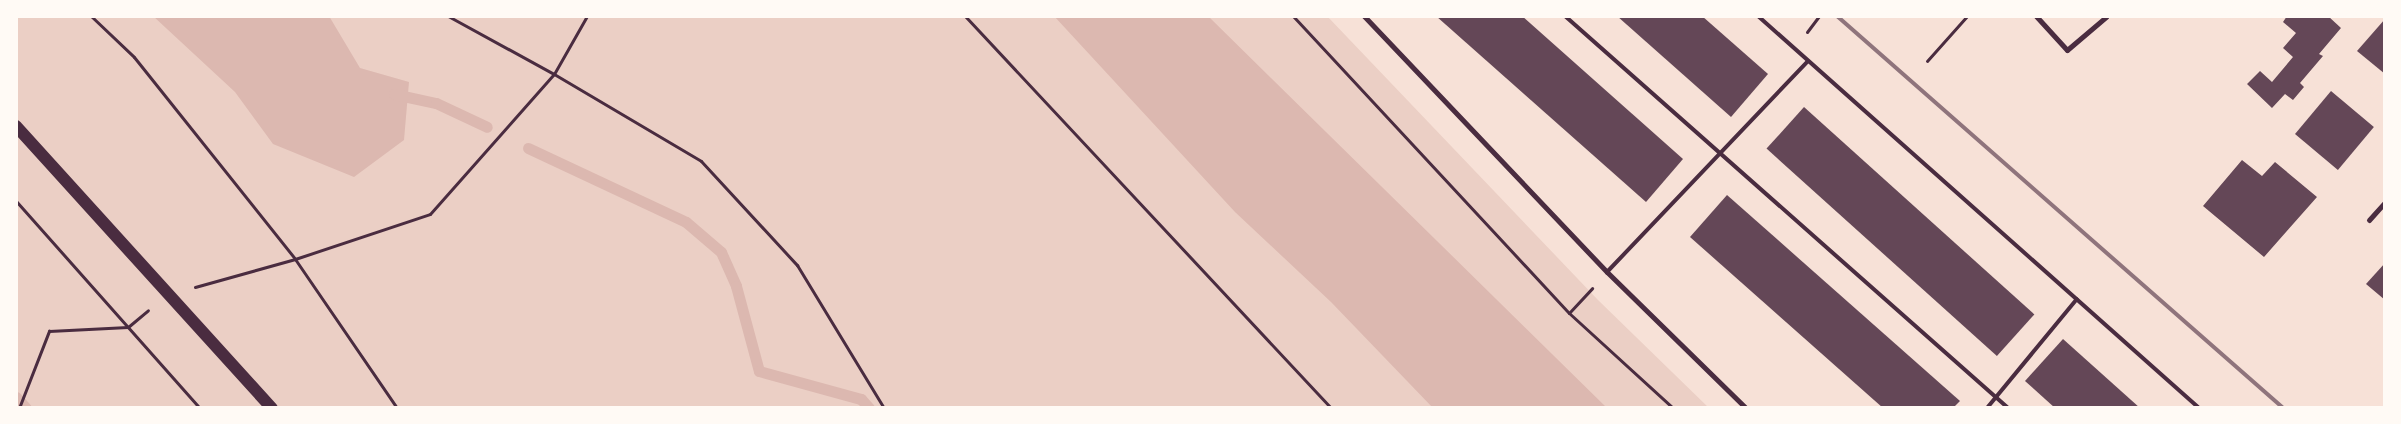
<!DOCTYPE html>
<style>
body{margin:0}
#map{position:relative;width:2401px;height:424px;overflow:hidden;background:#f7e1d7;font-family:Mulish,sans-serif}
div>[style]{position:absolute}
.green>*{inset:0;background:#ebcfc5}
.water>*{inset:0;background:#dcb8b0}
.stream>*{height:11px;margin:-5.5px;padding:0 5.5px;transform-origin:5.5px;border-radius:5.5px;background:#dcb8b0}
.building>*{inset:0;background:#644757;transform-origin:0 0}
.path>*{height:3px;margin:-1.5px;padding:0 1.5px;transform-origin:1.5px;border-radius:1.5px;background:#4a2c40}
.service>*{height:4px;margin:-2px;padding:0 2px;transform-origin:2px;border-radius:2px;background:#4a2c40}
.minor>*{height:5px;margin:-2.5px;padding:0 2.5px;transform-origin:2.5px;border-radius:2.5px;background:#4a2c40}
.primary>*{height:12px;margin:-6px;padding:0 6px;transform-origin:6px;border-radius:6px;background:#4a2c40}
.rail>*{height:4px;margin:-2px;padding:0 2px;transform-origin:2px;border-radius:2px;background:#8f747c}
span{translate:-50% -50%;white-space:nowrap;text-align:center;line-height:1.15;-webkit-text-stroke:4px #fffaf5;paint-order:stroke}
.frame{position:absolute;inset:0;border:18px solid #fffaf5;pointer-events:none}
</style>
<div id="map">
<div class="green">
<div style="clip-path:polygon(16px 16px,1327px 16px,1598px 300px,1709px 408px,16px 408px)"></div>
</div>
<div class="water">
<div style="clip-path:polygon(153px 16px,329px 16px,360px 68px,409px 82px,404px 140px,354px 177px,273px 144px,235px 92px)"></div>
<div style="clip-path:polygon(1054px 16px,1208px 16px,1607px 408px,1433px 408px,1331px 302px,1235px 212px)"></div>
</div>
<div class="stream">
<div style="left:394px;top:94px;width:43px;rotate:12.1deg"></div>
<div style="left:436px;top:103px;width:56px;rotate:25.2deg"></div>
<div style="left:528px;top:148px;width:174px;rotate:25.1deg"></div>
<div style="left:686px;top:222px;width:46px;rotate:40.6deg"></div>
<div style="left:721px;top:252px;width:37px;rotate:66deg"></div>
<div style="left:736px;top:286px;width:88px;rotate:74.9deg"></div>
<div style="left:759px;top:371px;width:106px;rotate:15.4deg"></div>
<div style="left:861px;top:399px;width:12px;rotate:48deg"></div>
<div style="left:16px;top:397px;width:15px;rotate:48deg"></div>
</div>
<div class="building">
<div style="clip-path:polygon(1436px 16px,1522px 16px,1683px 159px,1646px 202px)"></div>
<div style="clip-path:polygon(1617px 16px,1702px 16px,1768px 74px,1731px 117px)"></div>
<div style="clip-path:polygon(2287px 16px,2328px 16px,2341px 28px,2319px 54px,2323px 56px,2300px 83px,2304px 87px,2293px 100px,2285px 94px,2272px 108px,2247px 84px,2260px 71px,2272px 82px,2293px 57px,2283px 48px,2296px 33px,2283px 22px)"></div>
<div style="clip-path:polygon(2385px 19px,2385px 74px,2357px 51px)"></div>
<div style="left:2331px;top:91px;width:56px;height:56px;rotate:40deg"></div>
<div style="left:1804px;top:107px;width:310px;height:56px;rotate:42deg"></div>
<div style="clip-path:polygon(2242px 160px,2262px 176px,2275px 162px,2317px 197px,2264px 257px,2203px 206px)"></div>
<div style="clip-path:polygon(1727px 195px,1960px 401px,1953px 408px,1883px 408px,1690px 237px)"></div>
<div style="clip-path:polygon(2385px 263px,2385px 300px,2366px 284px)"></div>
<div style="clip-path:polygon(2063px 339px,2140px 408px,2055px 408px,2025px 381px)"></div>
</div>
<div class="path">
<div style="left:91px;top:16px;width:59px;rotate:43.6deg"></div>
<div style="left:134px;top:57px;width:258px;rotate:51.4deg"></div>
<div style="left:295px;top:259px;width:181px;rotate:55.6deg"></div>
<div style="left:448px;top:16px;width:121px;rotate:28.7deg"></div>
<div style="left:554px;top:74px;width:171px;rotate:30.6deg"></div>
<div style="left:701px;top:161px;width:142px;rotate:47.3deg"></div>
<div style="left:797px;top:265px;width:167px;rotate:58.7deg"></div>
<div style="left:965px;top:16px;width:536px;rotate:46.96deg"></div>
<div style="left:1293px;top:16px;width:405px;rotate:47.1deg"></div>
<div style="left:1569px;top:313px;width:141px;rotate:42.4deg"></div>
<div style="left:1807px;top:32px;width:20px;rotate:-53deg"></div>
<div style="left:1927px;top:61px;width:60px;rotate:-48.4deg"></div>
<div style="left:16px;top:201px;width:277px;rotate:48.4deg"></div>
<div style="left:195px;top:287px;width:104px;rotate:-15.6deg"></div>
<div style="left:295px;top:259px;width:142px;rotate:-18.4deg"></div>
<div style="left:430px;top:214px;width:187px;rotate:-48.5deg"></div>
<div style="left:554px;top:74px;width:67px;rotate:-60.4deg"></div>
<div style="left:1569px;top:313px;width:34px;rotate:-47deg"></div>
<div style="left:19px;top:408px;width:83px;rotate:-68.7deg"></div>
<div style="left:49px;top:331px;width:79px;rotate:-2.9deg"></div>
<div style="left:128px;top:327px;width:26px;rotate:-40deg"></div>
</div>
<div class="service">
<div style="left:1565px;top:16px;width:592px;rotate:41.5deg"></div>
<div style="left:1758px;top:16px;width:590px;rotate:41.63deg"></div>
<div style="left:1607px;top:272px;width:291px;rotate:-46.4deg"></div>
<div style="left:1987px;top:408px;width:141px;rotate:-50.5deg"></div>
</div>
<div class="minor">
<div style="left:1364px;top:16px;width:353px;rotate:46.5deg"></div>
<div style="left:1607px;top:272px;width:194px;rotate:44.4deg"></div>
<div style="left:2036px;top:16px;width:46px;rotate:47.6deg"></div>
<div style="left:2067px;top:50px;width:52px;rotate:-40.4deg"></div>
<div style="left:2369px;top:220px;width:24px;rotate:-48deg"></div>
</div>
<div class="primary">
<div style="left:16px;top:126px;width:381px;rotate:47.8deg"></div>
</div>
<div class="rail">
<div style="left:1837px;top:16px;width:594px;rotate:41.31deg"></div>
</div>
<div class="frame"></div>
</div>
